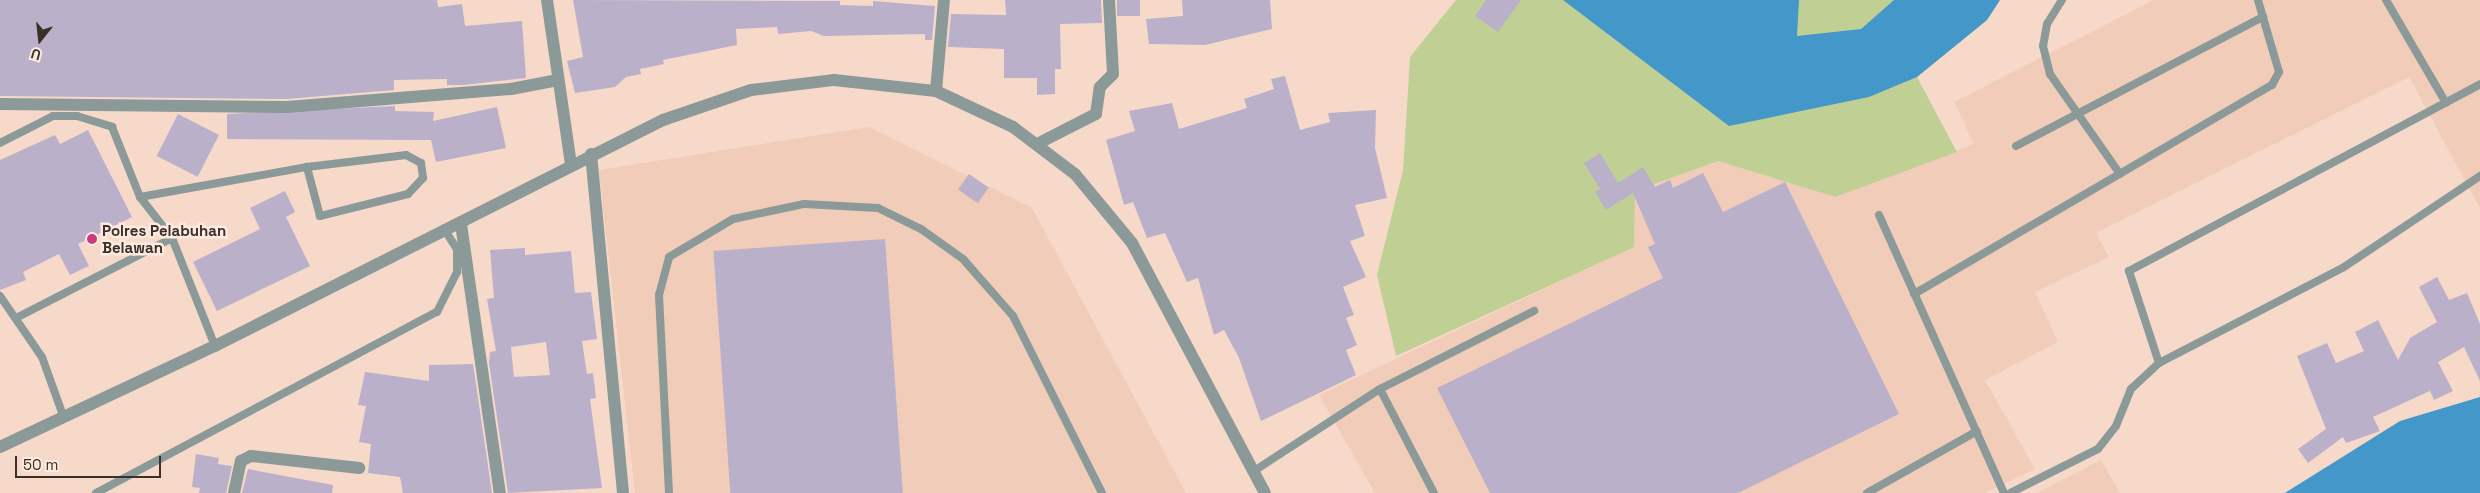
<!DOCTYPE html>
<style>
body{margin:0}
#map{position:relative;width:2480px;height:493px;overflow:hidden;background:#f7d9ca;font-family:"Space Grotesk",sans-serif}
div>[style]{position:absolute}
.built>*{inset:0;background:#f0ccb9}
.green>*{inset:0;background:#c0d094}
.water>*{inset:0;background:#4497c9}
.building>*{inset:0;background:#bbb0ca;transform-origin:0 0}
.lane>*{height:8px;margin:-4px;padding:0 4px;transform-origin:4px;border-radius:4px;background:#8b9a99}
.street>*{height:12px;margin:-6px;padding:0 6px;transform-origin:6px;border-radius:6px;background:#8b9a99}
.dots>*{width:14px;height:14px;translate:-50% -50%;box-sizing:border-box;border:2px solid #fce9e0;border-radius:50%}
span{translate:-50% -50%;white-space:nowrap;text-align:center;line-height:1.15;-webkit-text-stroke:5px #fce9e0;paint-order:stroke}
.poi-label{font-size:15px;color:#3a2f29;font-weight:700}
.left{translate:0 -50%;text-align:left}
.north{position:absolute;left:15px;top:15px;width:50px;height:50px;-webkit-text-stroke:4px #fce9e0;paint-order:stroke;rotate:196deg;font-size:14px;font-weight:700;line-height:20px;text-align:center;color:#3a2f29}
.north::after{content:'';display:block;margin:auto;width:18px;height:22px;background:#3a2f29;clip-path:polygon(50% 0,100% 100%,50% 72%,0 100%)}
.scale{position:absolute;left:15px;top:456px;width:146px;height:22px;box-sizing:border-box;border:2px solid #3a2f29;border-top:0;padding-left:6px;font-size:15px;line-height:18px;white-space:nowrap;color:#3a2f29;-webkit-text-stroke:4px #fce9e0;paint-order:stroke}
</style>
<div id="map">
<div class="built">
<div style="clip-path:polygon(2154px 0,2480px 0,2480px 208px,2409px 77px,2096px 233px,2109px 257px,2035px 292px,2058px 342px,1985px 380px,2035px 469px,1985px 493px,1375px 493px,1319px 395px,1633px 247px,1635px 191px,1718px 161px,1835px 197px,1974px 144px,1954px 102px)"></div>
<div style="clip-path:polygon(869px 127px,1032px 208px,1186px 493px,635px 493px,599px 170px)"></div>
<div style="clip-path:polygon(2101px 460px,2120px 493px,2037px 493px)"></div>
</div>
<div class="green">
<div style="clip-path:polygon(1456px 0,2000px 0,1987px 20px,1917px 77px,1957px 152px,1835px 197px,1718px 161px,1635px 191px,1634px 247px,1396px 356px,1377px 275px,1403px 170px,1410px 57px)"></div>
</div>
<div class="water">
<div style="clip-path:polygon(1563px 0,1799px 0,1797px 36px,1861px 29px,1894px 0,2000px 0,1987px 20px,1917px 77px,1869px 97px,1729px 126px)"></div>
<div style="clip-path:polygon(2480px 397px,2480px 493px,2285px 493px,2400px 421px)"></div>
</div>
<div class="building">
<div style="clip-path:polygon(0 0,437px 0,438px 7px,462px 4px,465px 26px,522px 21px,526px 78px,463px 85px,447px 85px,447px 79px,394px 80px,394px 90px,287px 99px,0 96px)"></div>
<div style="clip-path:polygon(573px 0,840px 1px,840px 5px,873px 6px,873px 1px,935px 6px,932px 40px,925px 40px,925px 34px,824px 36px,811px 31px,778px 34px,777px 27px,736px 29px,737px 45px,663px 60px,664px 64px,640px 69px,641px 74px,626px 77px,615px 87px,575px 93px,567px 61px,583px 57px)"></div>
<div style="clip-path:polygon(1005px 0,1101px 0,1102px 23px,1060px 24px,1061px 69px,1055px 69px,1055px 94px,1037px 95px,1037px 78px,1004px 78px,1004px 49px,948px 47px,951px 14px,1006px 15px)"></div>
<div style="left:1117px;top:0;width:23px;height:16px"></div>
<div style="clip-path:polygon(1182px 0,1270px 0,1272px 29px,1205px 45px,1149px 44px,1146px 19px,1183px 16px)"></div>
<div style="clip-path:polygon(1486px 0,1521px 0,1498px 32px,1475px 16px)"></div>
<div style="clip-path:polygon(1285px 76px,1300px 130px,1330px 122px,1328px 113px,1376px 110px,1375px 148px,1387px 198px,1355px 205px,1365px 236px,1350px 241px,1366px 277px,1343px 287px,1354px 315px,1346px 318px,1357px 345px,1346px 350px,1356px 375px,1261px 421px,1239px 358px,1224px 330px,1214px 335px,1198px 278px,1187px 282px,1165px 233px,1147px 238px,1133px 202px,1124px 205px,1106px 140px,1135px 131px,1129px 111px,1172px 103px,1179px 129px,1247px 108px,1244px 99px,1274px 89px,1271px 79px)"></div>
<div style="clip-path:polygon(395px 106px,395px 111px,434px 112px,433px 121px,497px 107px,506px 148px,436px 162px,431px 140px,227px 139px,227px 114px)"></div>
<div style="left:178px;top:114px;width:46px;height:47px;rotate:27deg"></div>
<div style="clip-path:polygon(88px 130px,132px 217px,78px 244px,89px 266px,70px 275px,59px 254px,23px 272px,26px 280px,0 290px,0 160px,55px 135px,60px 144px)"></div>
<div style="clip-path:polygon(1600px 153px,1618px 183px,1643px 167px,1655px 187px,1670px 180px,1673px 188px,1703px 173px,1723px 212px,1785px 182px,1899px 414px,1738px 493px,1490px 493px,1437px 388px,1663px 278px,1648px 247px,1655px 244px,1633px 193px,1606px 210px,1595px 192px,1600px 189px,1584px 163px)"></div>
<div style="left:969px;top:174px;width:24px;height:19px;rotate:35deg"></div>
<div style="clip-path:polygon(285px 191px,295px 212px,286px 217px,310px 266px,217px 311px,193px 262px,260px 229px,250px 208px)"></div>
<div style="left:885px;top:239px;width:255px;height:172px;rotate:86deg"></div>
<div style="clip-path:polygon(evenodd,525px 248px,525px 255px,571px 251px,575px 293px,591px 292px,597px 339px,582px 341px,587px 374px,593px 373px,596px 398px,590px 399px,602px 488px,508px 493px,489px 363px,490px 352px,496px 351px,487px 299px,494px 298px,490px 250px,525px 248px,546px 342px,550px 375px,514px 377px,511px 347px,546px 342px)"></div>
<div style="clip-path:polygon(2437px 277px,2449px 300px,2467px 293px,2480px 324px,2480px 381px,2464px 347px,2438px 362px,2453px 391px,2434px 400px,2430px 391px,2373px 417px,2380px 431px,2346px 443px,2343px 437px,2308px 463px,2298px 449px,2326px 429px,2297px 356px,2327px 343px,2336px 363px,2364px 351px,2355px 332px,2378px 320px,2398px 360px,2410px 338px,2437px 322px,2419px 287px)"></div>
<div style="clip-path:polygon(473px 364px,492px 493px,403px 493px,400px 477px,368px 473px,371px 444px,359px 442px,366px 406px,358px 405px,365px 372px,429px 381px,429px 365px)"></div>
<div style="clip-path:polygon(196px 454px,219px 458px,218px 464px,232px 466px,226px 493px,199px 493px,200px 488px,192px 487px)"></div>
<div style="clip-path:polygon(248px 469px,333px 485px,332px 493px,242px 493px)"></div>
</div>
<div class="lane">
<div style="left:2062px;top:0;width:28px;rotate:122deg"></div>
<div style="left:2047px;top:24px;width:22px;rotate:100deg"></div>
<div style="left:2043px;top:46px;width:29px;rotate:76deg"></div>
<div style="left:2050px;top:74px;width:122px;rotate:55deg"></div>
<div style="left:2386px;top:0;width:119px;rotate:59.8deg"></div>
<div style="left:0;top:143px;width:59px;rotate:-27deg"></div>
<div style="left:53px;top:116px;width:24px"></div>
<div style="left:77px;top:116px;width:37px;rotate:17deg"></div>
<div style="left:112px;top:127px;width:75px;rotate:68.2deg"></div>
<div style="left:140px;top:197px;width:52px;rotate:52deg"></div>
<div style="left:172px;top:238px;width:116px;rotate:68.3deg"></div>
<div style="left:2016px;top:146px;width:279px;rotate:-27.6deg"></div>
<div style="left:140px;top:197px;width:170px;rotate:-10.2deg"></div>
<div style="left:307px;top:167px;width:100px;rotate:-6.9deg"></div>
<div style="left:406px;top:155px;width:17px;rotate:28deg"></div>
<div style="left:421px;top:163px;width:15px;rotate:82deg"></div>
<div style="left:423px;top:178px;width:22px;rotate:133deg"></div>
<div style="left:408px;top:194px;width:91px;rotate:166deg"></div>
<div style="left:320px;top:216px;width:51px;rotate:-104.9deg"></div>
<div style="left:1879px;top:215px;width:305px;rotate:65.8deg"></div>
<div style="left:1914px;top:294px;width:415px;rotate:-30.3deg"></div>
<div style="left:2272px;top:85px;width:15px;rotate:-62deg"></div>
<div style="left:2279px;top:72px;width:75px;rotate:-106.3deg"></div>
<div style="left:0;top:296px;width:74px;rotate:55.5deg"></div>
<div style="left:42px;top:357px;width:65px;rotate:70.2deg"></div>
<div style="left:16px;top:318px;width:175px;rotate:-27.1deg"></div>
<div style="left:2159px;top:363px;width:97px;rotate:-108.1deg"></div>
<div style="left:2129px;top:271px;width:398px;rotate:-28deg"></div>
<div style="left:1380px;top:389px;width:117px;rotate:62.6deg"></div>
<div style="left:1254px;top:471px;width:150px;rotate:-33.1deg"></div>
<div style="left:1380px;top:389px;width:173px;rotate:-26.9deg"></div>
<div style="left:96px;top:493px;width:386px;rotate:-28deg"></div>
<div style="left:437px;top:312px;width:45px;rotate:-63.4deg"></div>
<div style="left:457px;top:272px;width:23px;rotate:-90deg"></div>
<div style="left:457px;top:249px;width:20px;rotate:-123deg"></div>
<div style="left:669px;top:493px;width:198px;rotate:-92.9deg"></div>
<div style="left:659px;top:295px;width:39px;rotate:-75deg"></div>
<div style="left:669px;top:257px;width:74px;rotate:-30.7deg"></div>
<div style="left:733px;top:219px;width:73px;rotate:-11.9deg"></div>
<div style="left:804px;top:204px;width:74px;rotate:3.1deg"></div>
<div style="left:878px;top:208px;width:48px;rotate:26deg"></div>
<div style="left:921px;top:229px;width:52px;rotate:35.5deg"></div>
<div style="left:963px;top:259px;width:76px;rotate:48.7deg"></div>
<div style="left:1013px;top:316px;width:198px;rotate:63.3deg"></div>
<div style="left:1867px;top:493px;width:126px;rotate:-29.4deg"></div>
<div style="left:2010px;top:493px;width:98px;rotate:-26.6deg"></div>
<div style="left:2098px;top:449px;width:29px;rotate:-52deg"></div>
<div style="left:2116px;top:426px;width:40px;rotate:-68deg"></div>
<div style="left:2131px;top:389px;width:38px;rotate:-43deg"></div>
<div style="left:2159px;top:363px;width:208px;rotate:-27.4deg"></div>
<div style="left:2344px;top:267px;width:164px;rotate:-33.8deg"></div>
</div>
<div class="street">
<div style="left:547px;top:0;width:167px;rotate:81.7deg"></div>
<div style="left:936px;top:91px;width:91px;rotate:-85deg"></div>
<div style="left:0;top:104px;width:287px;rotate:0.6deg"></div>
<div style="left:287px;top:107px;width:225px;rotate:-4.6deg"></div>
<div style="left:511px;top:89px;width:48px;rotate:-10.8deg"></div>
<div style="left:1039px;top:143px;width:64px;rotate:-27deg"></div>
<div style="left:1096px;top:114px;width:27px;rotate:-82deg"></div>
<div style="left:1100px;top:87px;width:18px;rotate:-45deg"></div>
<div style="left:1113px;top:74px;width:74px;rotate:-93.1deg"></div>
<div style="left:591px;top:154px;width:341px;rotate:84.6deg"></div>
<div style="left:461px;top:224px;width:272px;rotate:81.8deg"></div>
<div style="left:0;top:447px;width:238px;rotate:-25.2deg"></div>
<div style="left:215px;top:346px;width:502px;rotate:-26.77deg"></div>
<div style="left:663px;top:120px;width:93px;rotate:-18.8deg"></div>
<div style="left:751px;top:90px;width:84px;rotate:-6.9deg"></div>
<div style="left:834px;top:80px;width:103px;rotate:6.2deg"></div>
<div style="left:936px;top:91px;width:85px;rotate:25.1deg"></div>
<div style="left:1013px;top:127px;width:78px;rotate:37.2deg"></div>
<div style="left:1075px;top:174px;width:89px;rotate:50.4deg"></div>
<div style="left:1132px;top:243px;width:283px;rotate:62deg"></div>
<div style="left:234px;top:493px;width:33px;rotate:-78deg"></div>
<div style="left:241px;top:461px;width:11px;rotate:-27deg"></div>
<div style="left:251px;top:456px;width:109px;rotate:6.3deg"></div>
</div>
<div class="dots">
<div style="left:92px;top:239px;background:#c53d7a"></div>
</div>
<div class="poi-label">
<span class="left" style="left:102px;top:239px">Polres Pelabuhan<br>Belawan</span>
</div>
<div class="north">U</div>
<div class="scale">50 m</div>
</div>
